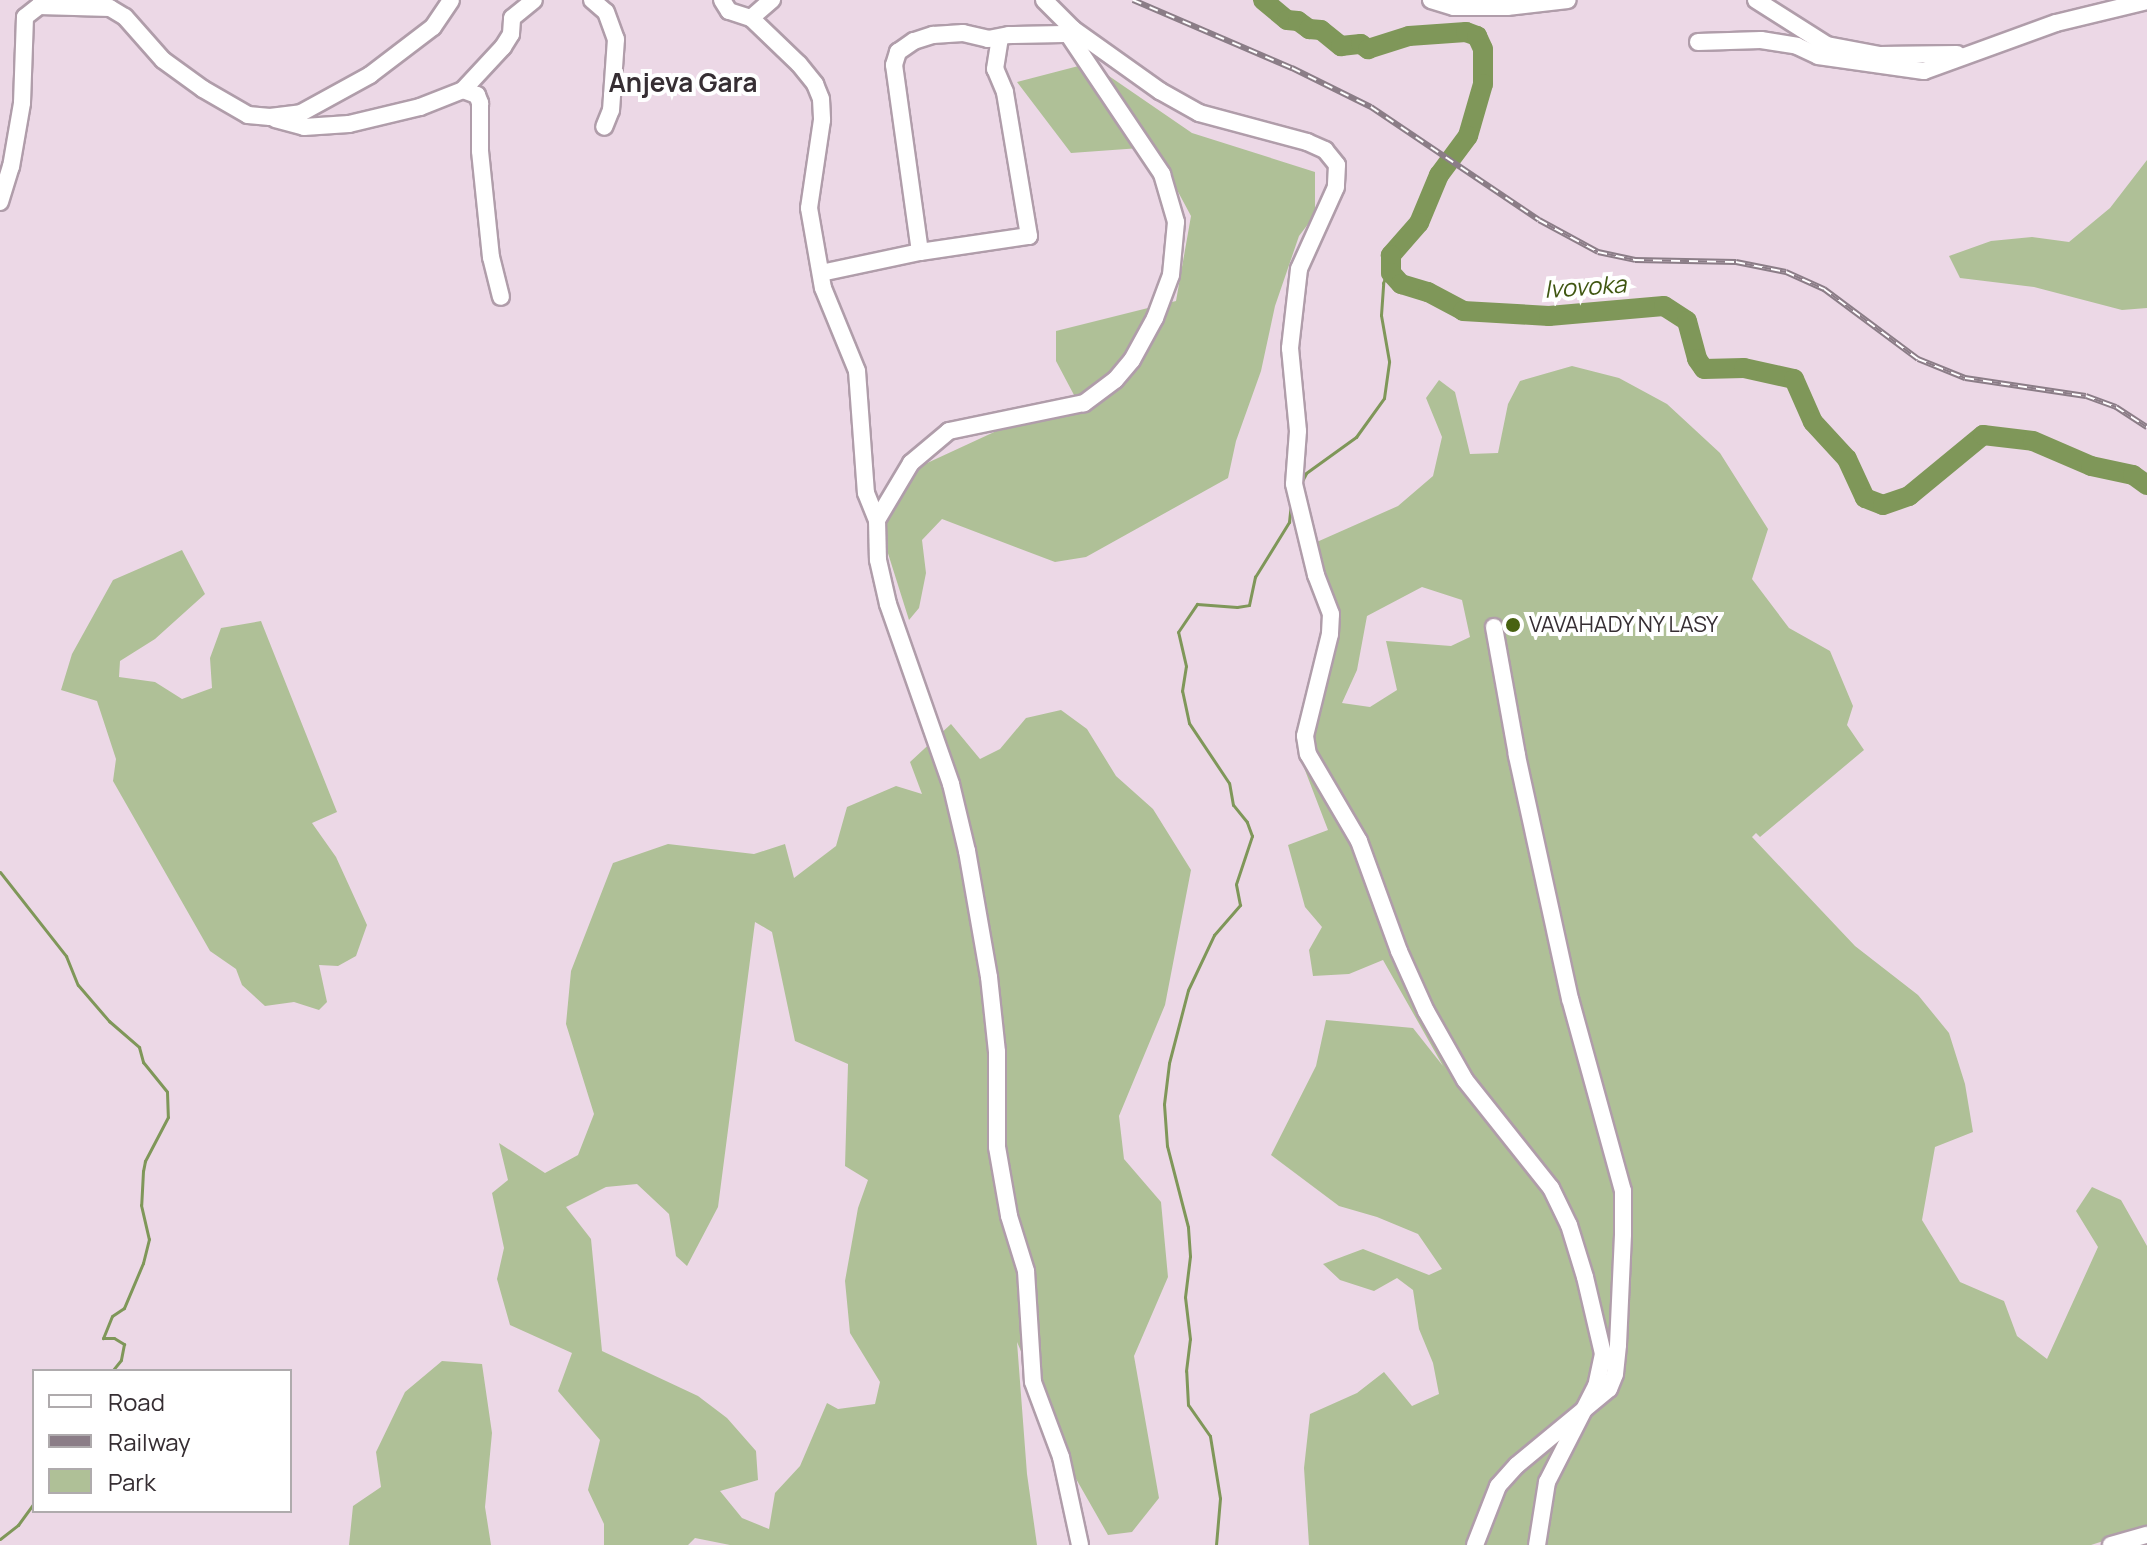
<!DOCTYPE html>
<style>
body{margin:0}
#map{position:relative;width:2147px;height:1545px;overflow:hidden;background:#ecd8e6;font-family:Manrope,sans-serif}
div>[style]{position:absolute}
.green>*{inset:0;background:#afc097}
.stream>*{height:3px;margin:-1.5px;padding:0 1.5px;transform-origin:1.5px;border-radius:1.5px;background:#7f9759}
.river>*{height:20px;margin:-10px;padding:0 10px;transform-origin:10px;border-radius:10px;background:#7f9759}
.roads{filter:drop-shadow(2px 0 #b09daa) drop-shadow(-2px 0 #b09daa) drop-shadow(0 2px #b09daa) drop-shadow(0 -2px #b09daa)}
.minor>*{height:16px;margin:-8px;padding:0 8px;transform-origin:8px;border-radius:8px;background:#fff}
.rail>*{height:6px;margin-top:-3px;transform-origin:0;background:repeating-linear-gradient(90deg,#fff 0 9px,#8b7d87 0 18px);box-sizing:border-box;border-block:2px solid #8b7d87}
.dots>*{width:22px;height:22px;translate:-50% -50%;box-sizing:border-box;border:4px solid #fff;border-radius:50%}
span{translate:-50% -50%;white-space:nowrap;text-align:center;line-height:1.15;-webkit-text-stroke:8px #fff;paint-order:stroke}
.poi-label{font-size:22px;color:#362e33}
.left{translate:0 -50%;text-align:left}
.water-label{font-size:24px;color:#3f5611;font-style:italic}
.quarter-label{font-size:26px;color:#362e33;font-weight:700}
.legend{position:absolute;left:32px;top:1369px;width:260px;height:144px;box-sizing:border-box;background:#fff;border:2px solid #afabad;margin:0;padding:10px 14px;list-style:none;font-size:24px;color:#362e33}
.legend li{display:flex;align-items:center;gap:16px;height:40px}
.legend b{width:40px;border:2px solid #afabad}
</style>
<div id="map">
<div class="green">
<div style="clip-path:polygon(1090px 63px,1192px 133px,1315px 172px,1315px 215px,1299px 236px,1275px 306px,1261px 371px,1236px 441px,1228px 478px,1086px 557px,1055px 562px,942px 519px,922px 540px,926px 573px,919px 608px,909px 620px,880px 528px,912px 470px,1074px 395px,1056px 361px,1056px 331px,1176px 301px,1191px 216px,1154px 147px,1071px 153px,1017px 82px)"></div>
<div style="clip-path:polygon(2147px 160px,2147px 308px,2122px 310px,2034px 287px,1960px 278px,1949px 256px,1991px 241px,2032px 237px,2069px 242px,2110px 208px)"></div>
<div style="clip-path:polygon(evenodd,1572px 366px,1619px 378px,1667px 404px,1720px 453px,1768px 529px,1752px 579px,1789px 628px,1830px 651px,1853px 706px,1847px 725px,1864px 750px,1760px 837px,1756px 833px,1752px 837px,1855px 946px,1918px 995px,1949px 1033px,1965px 1084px,1973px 1132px,1935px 1147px,1922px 1220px,1960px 1282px,2004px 1301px,2017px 1336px,2047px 1359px,2098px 1247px,2076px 1211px,2092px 1187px,2121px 1200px,2147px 1246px,2147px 1527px,2091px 1545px,1309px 1545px,1304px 1468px,1310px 1414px,1357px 1393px,1384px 1372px,1412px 1406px,1439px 1394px,1433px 1363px,1419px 1329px,1413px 1290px,1397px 1278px,1374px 1291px,1340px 1280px,1323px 1264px,1363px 1249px,1429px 1275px,1442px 1269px,1418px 1234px,1377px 1217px,1339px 1206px,1271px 1155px,1316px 1066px,1326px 1020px,1413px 1028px,1443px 1066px,1383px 960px,1349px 974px,1313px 976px,1309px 950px,1322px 927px,1305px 907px,1288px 845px,1328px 830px,1298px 752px,1330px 634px,1310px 545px,1398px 506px,1433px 476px,1442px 437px,1426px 398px,1439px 380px,1455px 392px,1470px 454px,1498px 453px,1508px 404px,1520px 381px,1572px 366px,1422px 587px,1462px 600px,1470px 637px,1451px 646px,1386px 641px,1397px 690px,1370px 707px,1342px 703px,1357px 670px,1367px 616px,1422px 587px)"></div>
<div style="clip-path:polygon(182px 550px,205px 594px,155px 639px,120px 661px,119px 677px,155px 682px,182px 699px,212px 688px,210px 658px,221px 628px,261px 621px,337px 812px,312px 823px,336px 857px,367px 925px,356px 956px,338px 966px,319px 965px,327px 1002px,319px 1010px,294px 1002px,265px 1006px,242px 985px,236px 969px,210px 951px,113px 781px,116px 759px,97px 701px,61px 690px,72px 654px,113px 580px)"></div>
<div style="clip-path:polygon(evenodd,1061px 710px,1087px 729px,1116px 776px,1153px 809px,1191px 870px,1165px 1005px,1119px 1116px,1124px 1159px,1161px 1202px,1168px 1277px,1134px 1356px,1159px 1498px,1132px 1532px,1108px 1535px,1075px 1477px,1017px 1342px,1027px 1474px,1037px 1545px,730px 1545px,695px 1538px,688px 1545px,604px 1545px,604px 1524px,588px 1490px,600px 1440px,558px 1391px,572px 1353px,510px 1325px,497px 1279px,504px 1248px,492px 1193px,508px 1180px,499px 1143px,545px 1173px,578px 1155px,594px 1114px,566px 1024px,571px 971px,613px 863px,668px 844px,754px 854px,785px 844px,794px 878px,836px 846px,847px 807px,896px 786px,922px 794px,910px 762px,951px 724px,980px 759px,1000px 749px,1026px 718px,1061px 710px,755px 922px,772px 932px,795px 1041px,848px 1064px,845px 1166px,868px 1180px,858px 1208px,845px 1281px,850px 1333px,880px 1382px,875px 1404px,838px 1409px,827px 1403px,800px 1466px,775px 1493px,769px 1529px,742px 1518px,720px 1491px,758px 1480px,756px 1451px,727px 1418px,698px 1396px,602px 1351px,591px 1239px,566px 1207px,606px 1187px,637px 1184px,669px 1214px,676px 1256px,687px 1266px,718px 1207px,755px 922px)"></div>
<div style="clip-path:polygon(442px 1361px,482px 1364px,492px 1433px,485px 1507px,491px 1545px,349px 1545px,353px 1506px,381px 1487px,376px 1452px,405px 1392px)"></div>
</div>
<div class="stream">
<div style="left:1301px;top:483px;width:11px;rotate:-63deg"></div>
<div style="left:1306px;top:473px;width:62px;rotate:-35.8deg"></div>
<div style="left:1356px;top:437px;width:48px;rotate:-54.3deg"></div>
<div style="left:1384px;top:398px;width:37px;rotate:-82deg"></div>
<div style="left:1389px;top:361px;width:47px;rotate:-99.9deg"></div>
<div style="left:1381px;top:315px;width:32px;rotate:-86deg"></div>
<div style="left:1383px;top:283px;width:21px;rotate:-67deg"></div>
<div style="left:0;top:872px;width:107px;rotate:51.8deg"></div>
<div style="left:66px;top:956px;width:31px;rotate:68deg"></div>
<div style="left:78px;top:985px;width:48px;rotate:49.3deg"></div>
<div style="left:109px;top:1021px;width:40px;rotate:41deg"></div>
<div style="left:139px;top:1047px;width:16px;rotate:75deg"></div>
<div style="left:143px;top:1062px;width:38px;rotate:51deg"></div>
<div style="left:167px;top:1092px;width:25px;rotate:88deg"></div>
<div style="left:168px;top:1117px;width:50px;rotate:117.6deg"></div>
<div style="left:145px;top:1161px;width:10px;rotate:101deg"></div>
<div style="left:143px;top:1171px;width:34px;rotate:93deg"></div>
<div style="left:141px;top:1205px;width:35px;rotate:77deg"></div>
<div style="left:149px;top:1239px;width:25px;rotate:104deg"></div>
<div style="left:143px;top:1263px;width:49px;rotate:112.9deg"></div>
<div style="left:124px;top:1308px;width:14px;rotate:146deg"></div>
<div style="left:112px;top:1316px;width:24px;rotate:112deg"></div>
<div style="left:103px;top:1338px;width:11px"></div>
<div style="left:114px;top:1338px;width:12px;rotate:31deg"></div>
<div style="left:124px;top:1344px;width:16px;rotate:101deg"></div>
<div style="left:121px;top:1360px;width:14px;rotate:129deg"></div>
<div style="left:0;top:1539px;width:23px;rotate:-38deg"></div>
<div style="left:18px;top:1525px;width:27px;rotate:-54deg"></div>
<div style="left:1216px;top:1545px;width:47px;rotate:-85.1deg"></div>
<div style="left:1220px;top:1498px;width:63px;rotate:-99.2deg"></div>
<div style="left:1210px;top:1436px;width:38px;rotate:-125deg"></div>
<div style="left:1188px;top:1405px;width:34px;rotate:-93deg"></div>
<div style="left:1186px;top:1371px;width:32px;rotate:-83deg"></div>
<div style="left:1190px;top:1339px;width:42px;rotate:-96.8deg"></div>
<div style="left:1185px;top:1297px;width:41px;rotate:-83deg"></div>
<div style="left:1190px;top:1256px;width:29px;rotate:-94deg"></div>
<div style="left:1188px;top:1227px;width:84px;rotate:-104.5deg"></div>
<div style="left:1167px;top:1146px;width:42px;rotate:-94.1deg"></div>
<div style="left:1164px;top:1104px;width:41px;rotate:-83deg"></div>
<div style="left:1169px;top:1063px;width:75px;rotate:-75.4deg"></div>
<div style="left:1188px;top:990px;width:61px;rotate:-64.7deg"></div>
<div style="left:1214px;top:935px;width:40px;rotate:-49deg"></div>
<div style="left:1240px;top:905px;width:21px;rotate:-101deg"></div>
<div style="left:1236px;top:884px;width:51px;rotate:-71.6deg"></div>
<div style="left:1252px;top:836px;width:15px;rotate:-110deg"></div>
<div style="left:1247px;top:822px;width:22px;rotate:-129deg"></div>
<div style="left:1233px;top:805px;width:22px;rotate:-100deg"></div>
<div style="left:1229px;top:783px;width:72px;rotate:-123.7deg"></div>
<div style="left:1189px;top:723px;width:33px;rotate:-102deg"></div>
<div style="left:1182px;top:691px;width:25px;rotate:-81deg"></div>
<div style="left:1186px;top:666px;width:35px;rotate:-103deg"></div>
<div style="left:1178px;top:632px;width:34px;rotate:-56deg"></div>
<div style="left:1197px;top:604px;width:40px;rotate:4.3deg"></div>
<div style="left:1237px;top:607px;width:12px;rotate:-9deg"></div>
<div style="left:1249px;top:605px;width:29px;rotate:-78deg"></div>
<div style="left:1255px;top:577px;width:65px;rotate:-58.3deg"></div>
<div style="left:1289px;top:522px;width:18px;rotate:-84deg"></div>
</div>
<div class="river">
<div style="left:1263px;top:0;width:31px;rotate:40deg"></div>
<div style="left:1287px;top:20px;width:11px;rotate:5deg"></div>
<div style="left:1298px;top:21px;width:14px;rotate:36deg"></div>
<div style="left:1309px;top:29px;width:12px;rotate:5deg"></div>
<div style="left:1321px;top:30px;width:26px;rotate:39deg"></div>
<div style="left:1341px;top:46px;width:20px;rotate:-6deg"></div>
<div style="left:1361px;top:44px;width:9px;rotate:36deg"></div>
<div style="left:1368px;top:49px;width:43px;rotate:-17.6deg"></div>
<div style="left:1409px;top:36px;width:57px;rotate:-4deg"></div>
<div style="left:1466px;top:32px;width:12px;rotate:20deg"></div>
<div style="left:1477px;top:36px;width:14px;rotate:65deg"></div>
<div style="left:1483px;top:49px;width:35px;rotate:90deg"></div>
<div style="left:1483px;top:84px;width:54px;rotate:106.1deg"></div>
<div style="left:1468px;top:136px;width:49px;rotate:126.6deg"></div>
<div style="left:1439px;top:175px;width:52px;rotate:112.6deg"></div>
<div style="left:1419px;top:223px;width:43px;rotate:131.2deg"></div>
<div style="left:1391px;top:255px;width:18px;rotate:90deg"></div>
<div style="left:1391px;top:273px;width:15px;rotate:48deg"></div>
<div style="left:1401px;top:284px;width:28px;rotate:17deg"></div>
<div style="left:1428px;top:292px;width:40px;rotate:28deg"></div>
<div style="left:1463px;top:311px;width:86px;rotate:3.3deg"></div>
<div style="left:1549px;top:316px;width:115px;rotate:-5deg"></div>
<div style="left:1664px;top:306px;width:27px;rotate:33deg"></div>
<div style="left:1687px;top:321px;width:39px;rotate:75deg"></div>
<div style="left:1697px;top:359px;width:12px;rotate:55deg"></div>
<div style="left:1704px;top:369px;width:40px;rotate:-1.4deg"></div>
<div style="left:1744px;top:368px;width:51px;rotate:12.4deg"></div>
<div style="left:1794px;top:379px;width:47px;rotate:66.2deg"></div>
<div style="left:1813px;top:422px;width:50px;rotate:47.4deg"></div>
<div style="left:1847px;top:459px;width:43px;rotate:65.2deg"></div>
<div style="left:1865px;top:498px;width:19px;rotate:21deg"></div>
<div style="left:1883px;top:505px;width:28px;rotate:-19deg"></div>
<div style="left:1909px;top:496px;width:96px;rotate:-39.5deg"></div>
<div style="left:1983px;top:435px;width:50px;rotate:6.8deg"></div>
<div style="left:2033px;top:441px;width:63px;rotate:23.3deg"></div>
<div style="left:2091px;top:466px;width:43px;rotate:12.1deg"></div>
<div style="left:2133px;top:475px;width:17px;rotate:36deg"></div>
</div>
<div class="roads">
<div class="minor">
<div style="left:592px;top:0;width:18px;rotate:41deg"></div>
<div style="left:606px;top:12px;width:29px;rotate:70deg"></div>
<div style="left:616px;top:39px;width:71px;rotate:94deg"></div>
<div style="left:611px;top:110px;width:18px;rotate:112deg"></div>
<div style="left:722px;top:0;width:13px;rotate:58deg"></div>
<div style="left:729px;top:11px;width:23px;rotate:18deg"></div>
<div style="left:751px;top:18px;width:28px;rotate:-41deg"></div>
<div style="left:1044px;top:0;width:41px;rotate:45deg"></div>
<div style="left:1073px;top:29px;width:107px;rotate:35.5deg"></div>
<div style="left:1160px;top:91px;width:45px;rotate:29.4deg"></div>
<div style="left:1199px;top:113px;width:112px;rotate:15deg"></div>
<div style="left:1307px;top:142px;width:20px;rotate:24deg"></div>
<div style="left:1325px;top:150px;width:19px;rotate:51deg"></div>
<div style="left:1337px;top:165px;width:22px;rotate:93deg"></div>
<div style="left:1336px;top:187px;width:90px;rotate:114.3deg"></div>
<div style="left:1299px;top:269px;width:80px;rotate:96.5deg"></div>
<div style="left:1290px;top:348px;width:83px;rotate:84.5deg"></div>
<div style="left:1298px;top:431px;width:53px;rotate:94.3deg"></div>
<div style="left:1294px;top:484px;width:94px;rotate:76.4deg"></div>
<div style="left:1316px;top:575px;width:42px;rotate:69deg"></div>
<div style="left:1331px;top:614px;width:20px;rotate:93deg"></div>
<div style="left:1330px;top:634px;width:105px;rotate:103.8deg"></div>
<div style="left:1305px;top:736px;width:18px;rotate:81deg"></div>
<div style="left:1308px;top:754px;width:101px;rotate:59.6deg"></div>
<div style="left:1359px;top:841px;width:117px;rotate:70deg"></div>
<div style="left:1399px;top:951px;width:66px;rotate:65.8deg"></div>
<div style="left:1426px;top:1011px;width:79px;rotate:60.5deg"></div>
<div style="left:1465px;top:1080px;width:138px;rotate:51.5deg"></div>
<div style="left:1551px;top:1188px;width:41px;rotate:64.1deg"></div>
<div style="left:1569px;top:1225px;width:54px;rotate:72.9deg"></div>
<div style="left:1585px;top:1277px;width:79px;rotate:76.8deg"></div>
<div style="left:1603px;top:1354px;width:33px;rotate:102deg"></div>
<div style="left:1596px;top:1386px;width:108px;rotate:117deg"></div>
<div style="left:1547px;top:1482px;width:64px;rotate:99deg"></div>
<div style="left:1431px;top:0;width:24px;rotate:17deg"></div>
<div style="left:1454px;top:7px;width:53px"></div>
<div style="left:1507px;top:7px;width:61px;rotate:-6.5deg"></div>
<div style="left:1756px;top:0;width:84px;rotate:32.4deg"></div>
<div style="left:1827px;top:45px;width:54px;rotate:10.7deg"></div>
<div style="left:1880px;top:55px;width:77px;rotate:-0.7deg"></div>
<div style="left:751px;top:18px;width:66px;rotate:43.8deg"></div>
<div style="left:799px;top:64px;width:26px;rotate:51deg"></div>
<div style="left:815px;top:84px;width:16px;rotate:68deg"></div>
<div style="left:821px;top:99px;width:21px;rotate:87deg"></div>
<div style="left:822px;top:120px;width:89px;rotate:98.4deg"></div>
<div style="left:809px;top:208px;width:81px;rotate:80.1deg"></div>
<div style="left:823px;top:288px;width:90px;rotate:67.7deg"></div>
<div style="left:857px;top:371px;width:122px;rotate:85.8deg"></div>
<div style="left:866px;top:493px;width:29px;rotate:68deg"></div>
<div style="left:1073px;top:29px;width:7px;rotate:135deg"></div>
<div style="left:1068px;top:34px;width:169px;rotate:56.1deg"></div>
<div style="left:1162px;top:174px;width:50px;rotate:73.7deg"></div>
<div style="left:1176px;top:222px;width:53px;rotate:95.4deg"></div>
<div style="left:1171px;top:275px;width:46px;rotate:110.4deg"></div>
<div style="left:1155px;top:318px;width:48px;rotate:118.7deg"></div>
<div style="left:1132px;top:360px;width:26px;rotate:130deg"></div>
<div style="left:1115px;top:380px;width:39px;rotate:143deg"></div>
<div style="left:1084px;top:403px;width:138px;rotate:168.3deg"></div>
<div style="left:949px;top:431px;width:50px;rotate:139.9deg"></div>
<div style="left:911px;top:463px;width:66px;rotate:120.8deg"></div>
<div style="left:877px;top:520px;width:40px;rotate:88.6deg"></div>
<div style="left:878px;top:560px;width:45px;rotate:77.2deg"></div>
<div style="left:888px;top:604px;width:191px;rotate:70.7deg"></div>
<div style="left:951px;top:784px;width:69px;rotate:76.6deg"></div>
<div style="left:967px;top:851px;width:128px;rotate:80.1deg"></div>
<div style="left:989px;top:977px;width:75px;rotate:83.9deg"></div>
<div style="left:997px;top:1052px;width:95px;rotate:90deg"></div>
<div style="left:997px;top:1147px;width:70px;rotate:80.1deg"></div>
<div style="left:1009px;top:1216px;width:58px;rotate:72.8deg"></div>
<div style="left:1026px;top:1271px;width:111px;rotate:86.4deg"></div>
<div style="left:1033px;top:1382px;width:80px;rotate:69.5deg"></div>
<div style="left:1061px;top:1457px;width:90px;rotate:77.8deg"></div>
<div style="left:1698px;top:42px;width:63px;rotate:-1.8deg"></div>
<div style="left:1761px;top:40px;width:36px;rotate:9deg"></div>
<div style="left:1797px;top:46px;width:23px;rotate:25deg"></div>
<div style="left:1818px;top:56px;width:107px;rotate:8.1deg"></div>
<div style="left:1924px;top:71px;width:140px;rotate:-20deg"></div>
<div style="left:2056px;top:23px;width:94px;rotate:-13.6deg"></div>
<div style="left:463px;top:90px;width:15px;rotate:20deg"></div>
<div style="left:477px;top:95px;width:9px;rotate:69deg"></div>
<div style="left:480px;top:103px;width:48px;rotate:90deg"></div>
<div style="left:480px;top:151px;width:107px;rotate:84.1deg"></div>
<div style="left:491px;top:257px;width:41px;rotate:76deg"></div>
<div style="left:275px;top:119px;width:30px;rotate:15deg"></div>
<div style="left:304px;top:127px;width:45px;rotate:-3.8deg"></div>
<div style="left:349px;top:124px;width:73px;rotate:-13.5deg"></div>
<div style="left:420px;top:107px;width:46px;rotate:-21.6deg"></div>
<div style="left:463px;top:90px;width:59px;rotate:-47.1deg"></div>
<div style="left:503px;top:47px;width:15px;rotate:-58deg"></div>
<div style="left:511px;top:34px;width:16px;rotate:-86deg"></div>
<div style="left:512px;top:18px;width:28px;rotate:-39deg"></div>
<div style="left:0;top:202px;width:37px;rotate:-73deg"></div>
<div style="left:11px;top:167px;width:65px;rotate:-80.2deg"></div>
<div style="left:22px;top:103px;width:86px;rotate:-88deg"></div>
<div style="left:25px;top:17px;width:18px;rotate:-38deg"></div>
<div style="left:39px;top:6px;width:71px;rotate:1.6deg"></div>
<div style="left:110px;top:8px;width:17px;rotate:31deg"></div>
<div style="left:125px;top:17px;width:57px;rotate:48.5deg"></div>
<div style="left:163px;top:60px;width:49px;rotate:35.9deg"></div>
<div style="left:203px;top:89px;width:52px;rotate:30deg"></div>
<div style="left:248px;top:115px;width:22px;rotate:5deg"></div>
<div style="left:270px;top:117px;width:31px;rotate:-7deg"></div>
<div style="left:301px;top:113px;width:79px;rotate:-28.8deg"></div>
<div style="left:370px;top:75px;width:79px;rotate:-37.3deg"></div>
<div style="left:433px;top:27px;width:32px;rotate:-56deg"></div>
<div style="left:920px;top:252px;width:189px;rotate:-97.9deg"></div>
<div style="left:894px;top:65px;width:14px;rotate:-73deg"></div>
<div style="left:898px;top:52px;width:19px;rotate:-35deg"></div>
<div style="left:914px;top:41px;width:20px;rotate:-18deg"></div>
<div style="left:933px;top:35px;width:30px;rotate:-4deg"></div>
<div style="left:963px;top:33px;width:26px;rotate:13deg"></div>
<div style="left:988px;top:39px;width:21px;rotate:-11deg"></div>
<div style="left:1009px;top:35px;width:59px;rotate:-1deg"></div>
<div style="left:821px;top:273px;width:101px;rotate:-12deg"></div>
<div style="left:920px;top:252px;width:110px;rotate:-8.4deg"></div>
<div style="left:1029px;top:236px;width:146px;rotate:-99.5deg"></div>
<div style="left:1005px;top:92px;width:25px;rotate:-113deg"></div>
<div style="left:995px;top:69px;width:32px;rotate:-81deg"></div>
<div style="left:1475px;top:1545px;width:63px;rotate:-68.7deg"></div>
<div style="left:1498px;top:1486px;width:28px;rotate:-48deg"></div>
<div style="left:1517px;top:1465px;width:119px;rotate:-39.6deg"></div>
<div style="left:1609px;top:1389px;width:16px;rotate:-68deg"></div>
<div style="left:1615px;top:1374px;width:29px;rotate:-84deg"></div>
<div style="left:1618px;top:1345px;width:111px;rotate:-87.4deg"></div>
<div style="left:1623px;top:1234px;width:43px;rotate:-90deg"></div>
<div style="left:1623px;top:1191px;width:199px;rotate:-105.4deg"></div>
<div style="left:1570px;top:999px;width:250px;rotate:-102.3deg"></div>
<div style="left:1517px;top:755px;width:130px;rotate:-100.2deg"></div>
<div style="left:2111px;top:1545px;width:37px;rotate:-16deg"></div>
</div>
</div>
<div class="rail">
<div style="left:1133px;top:0;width:173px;rotate:23.2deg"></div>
<div style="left:1292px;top:68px;width:88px;rotate:26.3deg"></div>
<div style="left:1371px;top:107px;width:202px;rotate:33.9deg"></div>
<div style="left:1539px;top:220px;width:67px;rotate:28.5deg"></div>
<div style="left:1598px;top:252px;width:38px;rotate:12deg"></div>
<div style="left:1635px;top:260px;width:101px;rotate:1.1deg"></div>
<div style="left:1736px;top:262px;width:51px;rotate:11.3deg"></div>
<div style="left:1786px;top:272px;width:42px;rotate:24.1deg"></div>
<div style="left:1824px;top:289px;width:117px;rotate:36.7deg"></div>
<div style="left:1918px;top:359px;width:51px;rotate:22deg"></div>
<div style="left:1965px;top:378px;width:122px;rotate:8.5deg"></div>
<div style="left:2086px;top:396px;width:32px;rotate:20deg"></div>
<div style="left:2116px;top:407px;width:37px;rotate:33deg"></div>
</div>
<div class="dots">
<div style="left:1513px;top:625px;background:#486211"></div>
</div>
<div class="poi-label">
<span class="left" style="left:1529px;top:625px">VAVAHADY NY LASY</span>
</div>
<div class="water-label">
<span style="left:1585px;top:286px;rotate:-4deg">Ivovoka</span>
</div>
<div class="quarter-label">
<span style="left:683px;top:83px">Anjeva Gara</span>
</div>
<ul class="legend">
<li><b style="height:10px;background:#fff"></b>Road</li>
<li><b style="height:10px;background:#8b7d87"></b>Railway</li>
<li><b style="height:22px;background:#afc097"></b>Park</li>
</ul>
</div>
